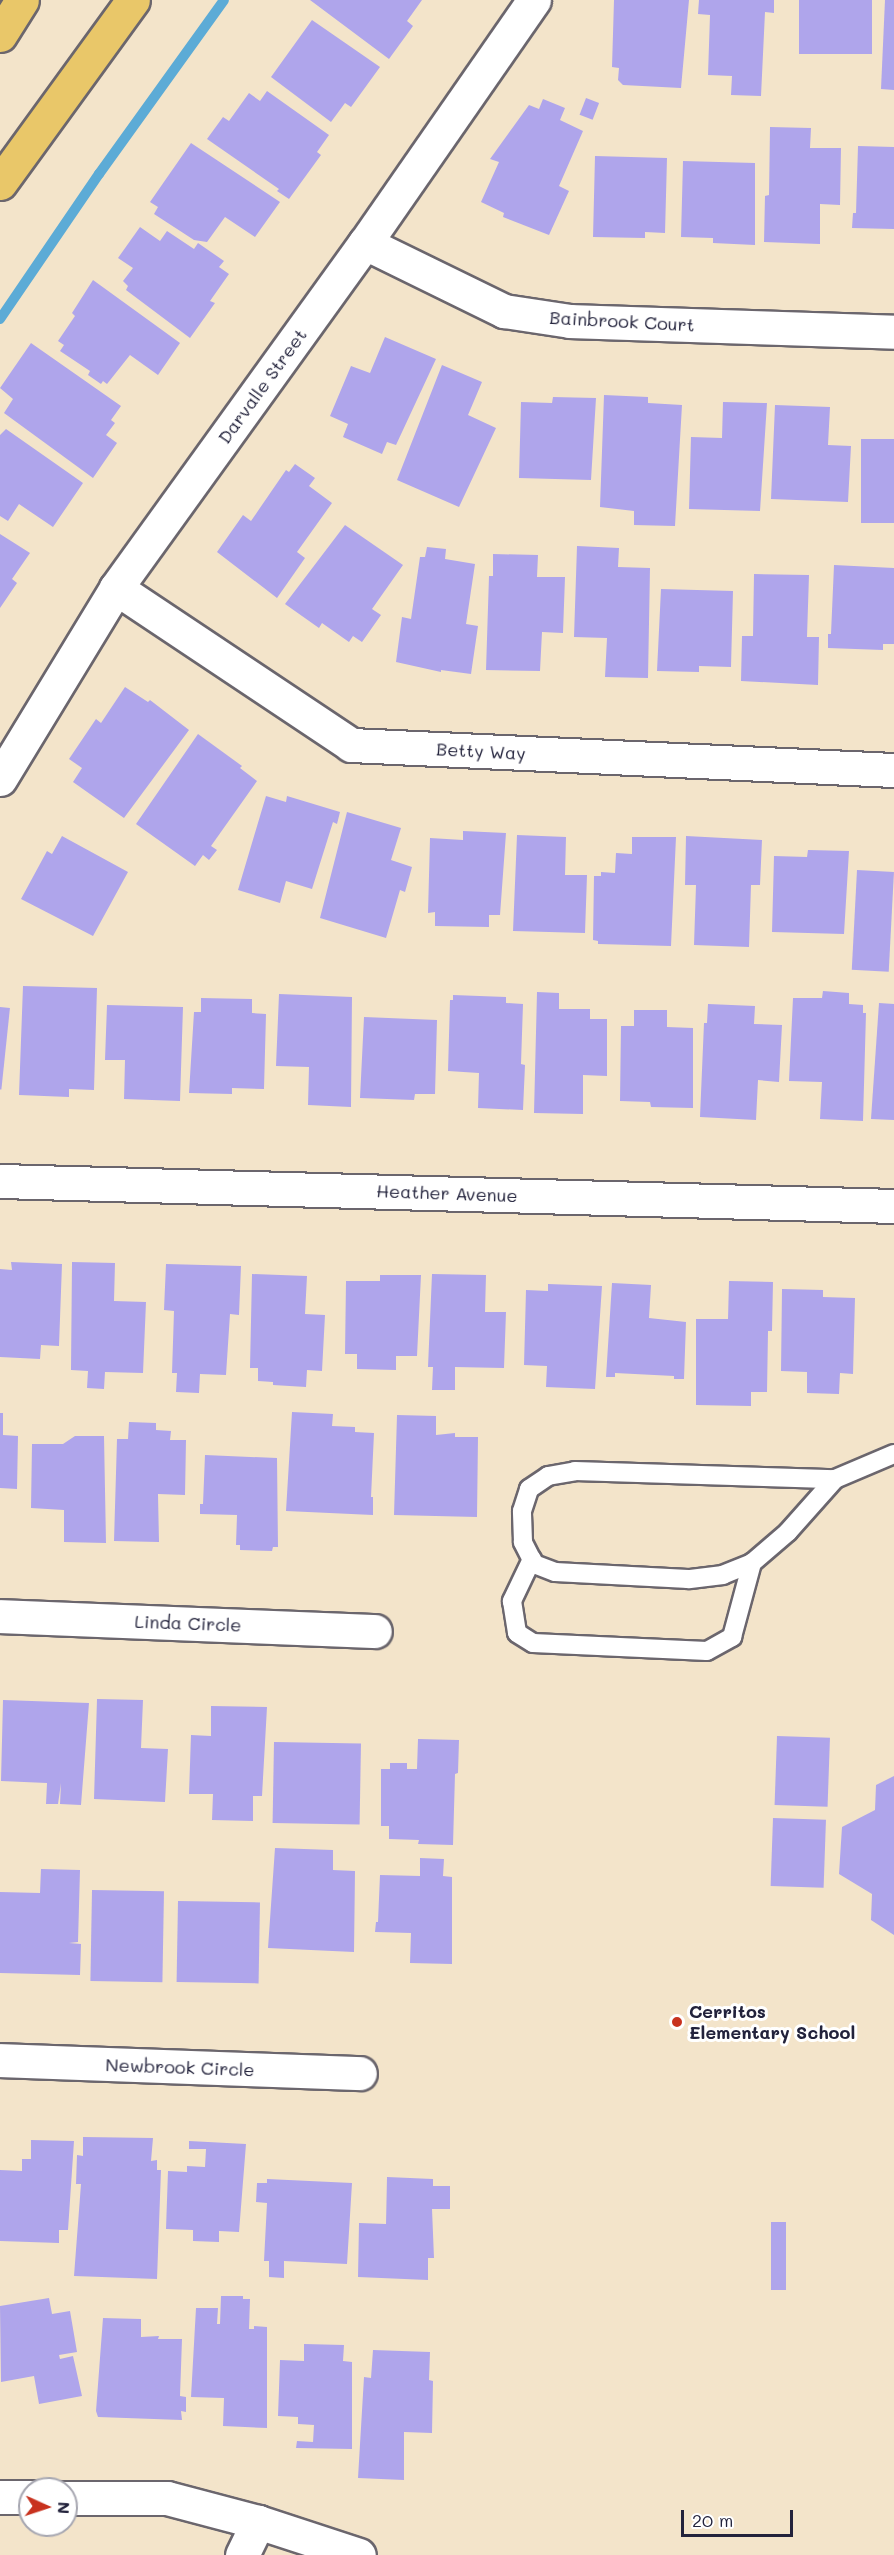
<!DOCTYPE html>
<style>
body{margin:0}
#map{position:relative;width:894px;height:2555px;overflow:hidden;background:#f3e4ca;font-family:Mali,sans-serif}
div>[style]{position:absolute}
.stream>*{height:10px;margin:-5px;padding:0 5px;transform-origin:5px;border-radius:5px;background:#5cabd6}
.building>*{inset:0;background:#afa5eb;transform-origin:0 0}
.roads{filter:drop-shadow(2px 0 #6b666d) drop-shadow(-2px 0 #6b666d) drop-shadow(0 2px #6b666d) drop-shadow(0 -2px #6b666d)}
.service>*{height:18px;margin:-9px;padding:0 9px;transform-origin:9px;border-radius:9px;background:#fff}
.minor>*{height:33px;margin:-16.5px;padding:0 16.5px;transform-origin:16.5px;border-radius:16.5px;background:#fff}
.motorway>*{height:33px;margin:-16.5px;padding:0 16.5px;transform-origin:16.5px;border-radius:16.5px;background:#e9c769}
.dots>*{width:16px;height:16px;translate:-50% -50%;box-sizing:border-box;border:3px solid #fff;border-radius:50%}
span{translate:-50% -50%;white-space:nowrap;text-align:center;line-height:1.15;-webkit-text-stroke:6px #fff;paint-order:stroke}
.street-label{font-size:18px;color:#22223b}
.poi-label{font-size:18px;color:#22223b;font-weight:700}
.left{translate:0 -50%;text-align:left}
.north{position:absolute;left:18px;top:2477px;width:60px;height:60px;box-sizing:border-box;background:#fff;border:2px solid #a7a7b1;border-radius:50%;rotate:93deg;font-size:16px;font-weight:700;line-height:24px;text-align:center;color:#22223b}
.north::after{content:'';display:block;margin:auto;width:21px;height:27px;background:#c8321e;clip-path:polygon(50% 0,100% 100%,50% 72%,0 100%)}
.scale{position:absolute;left:681px;top:2510px;width:112px;height:27px;box-sizing:border-box;border:3px solid #22223b;border-top:0;padding-left:8px;font-size:18px;line-height:21px;white-space:nowrap;color:#22223b;-webkit-text-stroke:4px #fff;paint-order:stroke}
</style>
<div id="map">
<div class="stream">
<div style="left:0;top:319px;width:176px;rotate:-55.7deg"></div>
<div style="left:99px;top:174px;width:214px;rotate:-54.3deg"></div>
</div>
<div class="building">
<div style="clip-path:polygon(310px 0,422px 0,407px 21px,413px 26px,389px 59px)"></div>
<div style="clip-path:polygon(614px 0,689px 0,681px 88px,623px 85px,618px 80px,619px 68px,612px 67px)"></div>
<div style="clip-path:polygon(699px 0,774px 0,774px 13px,765px 12px,761px 96px,731px 95px,732px 76px,708px 75px,710px 15px,698px 14px)"></div>
<div style="left:799px;top:0;width:73px;height:54px"></div>
<div style="clip-path:polygon(885px 0,894px 0,894px 90px,881px 89px)"></div>
<div style="clip-path:polygon(312px 20px,380px 67px,351px 107px,345px 103px,331px 122px,271px 77px)"></div>
<div style="clip-path:polygon(267px 91px,329px 135px,317px 152px,321px 155px,289px 199px,277px 191px,279px 189px,207px 139px,223px 117px,229px 121px,249px 93px,260px 101px)"></div>
<div style="left:586px;top:98px;width:14px;height:18px;rotate:21deg"></div>
<div style="clip-path:polygon(543px 99px,565px 108px,560px 120px,583px 131px,559px 186px,569px 191px,549px 235px,503px 217px,504px 213px,481px 202px,499px 162px,490px 159px,529px 105px,539px 109px)"></div>
<div style="clip-path:polygon(770px 127px,811px 128px,810px 148px,841px 148px,840px 205px,820px 204px,820px 244px,764px 242px,765px 196px,769px 195px)"></div>
<div style="clip-path:polygon(191px 143px,280px 202px,255px 237px,225px 217px,207px 242px,194px 240px,154px 214px,158px 207px,150px 202px)"></div>
<div style="clip-path:polygon(858px 146px,894px 147px,894px 229px,852px 228px,853px 213px,856px 213px)"></div>
<div style="clip-path:polygon(595px 156px,667px 158px,665px 233px,645px 232px,645px 238px,593px 237px)"></div>
<div style="clip-path:polygon(683px 161px,755px 163px,755px 245px,713px 243px,713px 238px,681px 237px)"></div>
<div style="clip-path:polygon(140px 227px,160px 241px,167px 231px,194px 249px,198px 243px,224px 261px,219px 267px,229px 274px,210px 301px,215px 303px,190px 338px,126px 290px,128px 286px,123px 281px,133px 268px,118px 258px)"></div>
<div style="clip-path:polygon(93px 280px,180px 343px,158px 375px,130px 355px,107px 384px,103px 381px,101px 384px,88px 375px,90px 371px,60px 351px,64px 345px,58px 341px,75px 316px,72px 313px)"></div>
<div style="clip-path:polygon(385px 337px,436px 359px,396px 445px,387px 442px,382px 454px,343px 437px,348px 424px,330px 416px,351px 366px,370px 373px)"></div>
<div style="clip-path:polygon(31px 343px,121px 406px,111px 420px,115px 423px,106px 435px,117px 443px,93px 478px,4px 413px,13px 399px,0 388px)"></div>
<div style="clip-path:polygon(442px 365px,482px 382px,468px 415px,496px 428px,459px 507px,397px 480px)"></div>
<div style="clip-path:polygon(604px 395px,648px 397px,648px 403px,682px 405px,675px 526px,634px 525px,634px 511px,600px 507px)"></div>
<div style="clip-path:polygon(553px 397px,596px 398px,591px 480px,519px 478px,521px 402px,552px 403px)"></div>
<div style="clip-path:polygon(723px 402px,767px 403px,760px 511px,689px 509px,691px 437px,722px 438px)"></div>
<div style="clip-path:polygon(775px 405px,830px 407px,828px 445px,851px 446px,848px 502px,771px 499px)"></div>
<div style="clip-path:polygon(6px 429px,83px 483px,53px 527px,19px 504px,8px 521px,0 516px,0 435px)"></div>
<div style="left:861px;top:439px;width:33px;height:84px"></div>
<div style="clip-path:polygon(295px 464px,315px 478px,309px 486px,332px 503px,297px 552px,305px 558px,277px 598px,217px 552px,243px 515px,251px 521px,286px 470px,289px 472px)"></div>
<div style="clip-path:polygon(345px 525px,403px 565px,372px 609px,381px 615px,362px 642px,353px 636px,349px 642px,322px 623px,319px 628px,285px 604px)"></div>
<div style="clip-path:polygon(0 534px,30px 553px,12px 579px,17px 583px,0 608px)"></div>
<div style="clip-path:polygon(577px 546px,619px 548px,618px 567px,650px 568px,648px 678px,605px 677px,607px 638px,574px 637px)"></div>
<div style="clip-path:polygon(427px 547px,446px 549px,445px 559px,475px 564px,466px 624px,478px 626px,471px 674px,441px 670px,441px 672px,396px 662px,402px 617px,411px 619px,420px 557px,425px 557px)"></div>
<div style="clip-path:polygon(493px 554px,538px 555px,537px 577px,565px 577px,563px 633px,542px 632px,540px 671px,486px 670px,489px 576px,493px 576px)"></div>
<div style="clip-path:polygon(834px 565px,894px 568px,894px 644px,883px 644px,883px 650px,828px 648px,828px 634px,831px 634px)"></div>
<div style="clip-path:polygon(754px 574px,809px 575px,807px 637px,819px 637px,818px 685px,741px 681px,742px 636px,753px 636px)"></div>
<div style="clip-path:polygon(661px 589px,733px 591px,731px 667px,699px 666px,699px 672px,657px 671px)"></div>
<div style="clip-path:polygon(125px 687px,148px 702px,150px 700px,189px 730px,124px 818px,73px 782px,82px 768px,69px 759px,96px 719px,101px 723px)"></div>
<div style="clip-path:polygon(198px 734px,242px 766px,240px 768px,257px 781px,211px 846px,217px 850px,209px 860px,203px 855px,195px 866px,136px 824px)"></div>
<div style="clip-path:polygon(266px 796px,286px 802px,287px 796px,340px 812px,337px 824px,333px 822px,312px 889px,286px 881px,280px 903px,238px 890px)"></div>
<div style="clip-path:polygon(347px 812px,401px 828px,391px 860px,412px 867px,405px 892px,400px 890px,386px 938px,320px 918px)"></div>
<div style="clip-path:polygon(463px 831px,506px 833px,500px 915px,489px 915px,489px 927px,435px 926px,435px 912px,428px 913px,430px 838px,463px 840px)"></div>
<div style="clip-path:polygon(517px 835px,566px 837px,565px 875px,587px 875px,585px 933px,513px 931px)"></div>
<div style="clip-path:polygon(62px 836px,128px 872px,93px 936px,21px 899px,47px 851px,52px 854px)"></div>
<div style="clip-path:polygon(686px 836px,762px 840px,760px 885px,751px 885px,749px 947px,694px 945px,696px 885px,685px 885px)"></div>
<div style="clip-path:polygon(632px 837px,676px 837px,671px 946px,598px 944px,598px 941px,593px 940px,594px 876px,601px 876px,601px 872px,615px 873px,616px 853px,632px 854px)"></div>
<div style="clip-path:polygon(808px 850px,849px 851px,844px 934px,772px 932px,774px 856px,807px 857px)"></div>
<div style="left:857px;top:870px;width:37px;height:100px;rotate:3deg"></div>
<div style="clip-path:polygon(23px 986px,97px 988px,94px 1090px,69px 1089px,69px 1097px,19px 1095px)"></div>
<div style="clip-path:polygon(823px 991px,849px 993px,849px 1004px,863px 1005px,863px 1013px,866px 1013px,863px 1121px,820px 1119px,822px 1082px,789px 1081px,793px 998px,822px 998px)"></div>
<div style="clip-path:polygon(537px 992px,559px 993px,559px 1009px,590px 1009px,590px 1019px,607px 1019px,607px 1076px,583px 1075px,583px 1114px,534px 1113px)"></div>
<div style="clip-path:polygon(279px 994px,352px 997px,351px 1107px,308px 1105px,309px 1067px,276px 1066px)"></div>
<div style="clip-path:polygon(453px 995px,506px 997px,506px 1003px,523px 1004px,521px 1064px,525px 1065px,523px 1110px,478px 1108px,479px 1073px,448px 1071px,450px 1000px,453px 1000px)"></div>
<div style="clip-path:polygon(201px 998px,252px 999px,252px 1013px,266px 1014px,264px 1089px,232px 1088px,232px 1094px,189px 1093px,194px 1012px,201px 1012px)"></div>
<div style="clip-path:polygon(879px 1003px,894px 1004px,894px 1120px,871px 1119px)"></div>
<div style="clip-path:polygon(708px 1004px,755px 1006px,754px 1024px,782px 1025px,779px 1082px,758px 1080px,756px 1120px,700px 1117px,704px 1023px,707px 1023px)"></div>
<div style="clip-path:polygon(107px 1005px,183px 1007px,180px 1101px,124px 1099px,125px 1060px,105px 1060px)"></div>
<div style="left:0;top:1007px;width:10px;height:82px;rotate:6deg"></div>
<div style="clip-path:polygon(634px 1010px,667px 1010px,667px 1027px,693px 1028px,693px 1108px,651px 1107px,650px 1102px,620px 1101px,621px 1026px,634px 1026px)"></div>
<div style="clip-path:polygon(364px 1017px,437px 1020px,435px 1094px,415px 1094px,414px 1100px,360px 1098px)"></div>
<div style="clip-path:polygon(11px 1262px,62px 1264px,59px 1346px,41px 1345px,40px 1359px,0 1357px,0 1269px,12px 1270px)"></div>
<div style="clip-path:polygon(72px 1262px,115px 1263px,114px 1301px,146px 1302px,143px 1373px,105px 1372px,104px 1389px,87px 1388px,88px 1371px,71px 1370px)"></div>
<div style="clip-path:polygon(166px 1264px,241px 1266px,239px 1315px,230px 1314px,226px 1375px,200px 1374px,199px 1393px,176px 1392px,177px 1373px,172px 1373px,174px 1311px,164px 1310px)"></div>
<div style="clip-path:polygon(252px 1274px,307px 1276px,305px 1314px,325px 1315px,322px 1371px,307px 1370px,306px 1387px,273px 1385px,273px 1382px,258px 1381px,258px 1368px,250px 1368px)"></div>
<div style="clip-path:polygon(432px 1274px,486px 1275px,485px 1312px,506px 1312px,504px 1368px,455px 1367px,455px 1390px,432px 1390px,433px 1367px,428px 1367px)"></div>
<div style="clip-path:polygon(380px 1275px,421px 1275px,417px 1356px,396px 1356px,396px 1370px,357px 1369px,357px 1354px,345px 1354px,346px 1281px,380px 1281px)"></div>
<div style="clip-path:polygon(729px 1281px,773px 1282px,772px 1331px,768px 1331px,767px 1392px,751px 1392px,751px 1406px,696px 1405px,696px 1319px,728px 1319px)"></div>
<div style="clip-path:polygon(612px 1283px,651px 1285px,649px 1318px,686px 1322px,684px 1379px,674px 1379px,674px 1376px,615px 1373px,615px 1377px,606px 1377px)"></div>
<div style="clip-path:polygon(548px 1284px,602px 1286px,595px 1389px,546px 1387px,547px 1366px,524px 1365px,526px 1290px,548px 1291px)"></div>
<div style="clip-path:polygon(782px 1289px,823px 1290px,823px 1297px,855px 1298px,853px 1374px,840px 1373px,839px 1394px,807px 1393px,807px 1372px,781px 1371px)"></div>
<div style="clip-path:polygon(292px 1412px,333px 1414px,332px 1426px,355px 1427px,355px 1432px,374px 1433px,371px 1497px,373px 1497px,373px 1515px,286px 1511px)"></div>
<div style="clip-path:polygon(0 1413px,3px 1413px,3px 1435px,18px 1436px,17px 1489px,0 1488px)"></div>
<div style="clip-path:polygon(397px 1415px,436px 1416px,436px 1435px,455px 1433px,455px 1437px,478px 1437px,477px 1517px,394px 1515px)"></div>
<div style="clip-path:polygon(129px 1422px,156px 1423px,156px 1430px,171px 1431px,170px 1440px,186px 1440px,185px 1495px,158px 1494px,159px 1542px,114px 1541px,117px 1439px,128px 1439px)"></div>
<div style="clip-path:polygon(75px 1436px,104px 1436px,106px 1543px,64px 1542px,64px 1510px,31px 1508px,32px 1444px,63px 1444px)"></div>
<div style="clip-path:polygon(205px 1455px,277px 1458px,278px 1547px,273px 1547px,272px 1551px,240px 1550px,240px 1545px,236px 1545px,237px 1515px,200px 1514px,200px 1504px,203px 1504px)"></div>
<div style="clip-path:polygon(97px 1699px,143px 1700px,141px 1748px,168px 1749px,165px 1802px,94px 1799px)"></div>
<div style="clip-path:polygon(3px 1700px,89px 1703px,81px 1805px,60px 1804px,61px 1783px,58px 1804px,46px 1804px,47px 1783px,1px 1781px)"></div>
<div style="clip-path:polygon(211px 1706px,267px 1707px,262px 1796px,253px 1796px,253px 1821px,212px 1820px,213px 1794px,189px 1794px,191px 1735px,211px 1736px)"></div>
<div style="left:777px;top:1736px;width:53px;height:69px;rotate:2deg"></div>
<div style="clip-path:polygon(418px 1739px,459px 1740px,458px 1773px,455px 1774px,453px 1845px,418px 1844px,419px 1840px,389px 1839px,389px 1826px,381px 1826px,381px 1769px,390px 1769px,390px 1763px,407px 1763px,407px 1769px,417px 1769px)"></div>
<div style="left:274px;top:1742px;width:87px;height:81px;rotate:1deg"></div>
<div style="clip-path:polygon(894px 1776px,894px 1935px,871px 1920px,872px 1894px,839px 1874px,842px 1827px,875px 1810px,876px 1785px)"></div>
<div style="left:773px;top:1818px;width:53px;height:68px;rotate:2deg"></div>
<div style="clip-path:polygon(275px 1848px,333px 1850px,333px 1870px,355px 1871px,354px 1952px,268px 1948px)"></div>
<div style="clip-path:polygon(420px 1858px,444px 1859px,443px 1876px,452px 1877px,452px 1964px,410px 1963px,411px 1933px,375px 1932px,376px 1922px,378px 1922px,380px 1875px,420px 1876px)"></div>
<div style="clip-path:polygon(41px 1869px,80px 1870px,78px 1942px,69px 1943px,81px 1944px,80px 1975px,0 1973px,0 1892px,40px 1893px)"></div>
<div style="left:92px;top:1890px;width:72px;height:91px;rotate:1deg"></div>
<div style="left:178px;top:1901px;width:82px;height:81px;rotate:1deg"></div>
<div style="clip-path:polygon(83px 2137px,153px 2138px,151px 2161px,157px 2160px,157px 2170px,161px 2170px,157px 2279px,74px 2276px,81px 2184px,76px 2184px,77px 2155px,83px 2156px)"></div>
<div style="clip-path:polygon(31px 2140px,74px 2141px,68px 2230px,59px 2230px,59px 2243px,0 2241px,0 2170px,22px 2171px,22px 2159px,31px 2159px)"></div>
<div style="clip-path:polygon(189px 2141px,246px 2144px,239px 2232px,219px 2231px,219px 2242px,193px 2241px,193px 2230px,166px 2229px,168px 2171px,187px 2172px,187px 2166px,205px 2167px,206px 2149px,189px 2149px)"></div>
<div style="clip-path:polygon(387px 2177px,433px 2179px,433px 2186px,450px 2186px,450px 2209px,432px 2209px,434px 2258px,428px 2258px,428px 2280px,358px 2277px,359px 2223px,386px 2224px)"></div>
<div style="clip-path:polygon(267px 2179px,352px 2183px,347px 2264px,284px 2261px,284px 2278px,269px 2277px,269px 2261px,264px 2261px,267px 2203px,256px 2202px,257px 2183px,267px 2183px)"></div>
<div style="left:771px;top:2222px;width:15px;height:68px"></div>
<div style="clip-path:polygon(221px 2296px,243px 2296px,243px 2299px,250px 2299px,249px 2329px,254px 2329px,254px 2326px,267px 2327px,267px 2428px,223px 2426px,224px 2398px,191px 2397px,196px 2308px,218px 2308px,217px 2324px,220px 2324px)"></div>
<div style="clip-path:polygon(49px 2298px,52px 2314px,70px 2311px,77px 2352px,59px 2355px,60px 2359px,73px 2356px,82px 2396px,39px 2404px,34px 2376px,1px 2382px,0 2306px)"></div>
<div style="clip-path:polygon(103px 2318px,141px 2319px,141px 2337px,159px 2336px,158px 2339px,182px 2339px,180px 2396px,186px 2397px,186px 2412px,181px 2411px,182px 2420px,98px 2417px,96px 2411px)"></div>
<div style="clip-path:polygon(304px 2344px,344px 2345px,343px 2361px,352px 2362px,352px 2449px,296px 2448px,297px 2441px,313px 2442px,314px 2425px,298px 2424px,298px 2417px,278px 2416px,280px 2360px,304px 2361px)"></div>
<div style="clip-path:polygon(373px 2350px,430px 2352px,429px 2380px,433px 2381px,432px 2433px,404px 2432px,404px 2480px,358px 2478px,364px 2377px,371px 2378px)"></div>
</div>
<div class="roads">
<div class="service">
<div style="left:835px;top:1479px;width:71px;rotate:131.6deg"></div>
<div style="left:788px;top:1532px;width:48px;rotate:139.3deg"></div>
<div style="left:752px;top:1563px;width:31px;rotate:158deg"></div>
<div style="left:723px;top:1575px;width:35px;rotate:173deg"></div>
<div style="left:688px;top:1579px;width:133px;rotate:-177deg"></div>
<div style="left:555px;top:1572px;width:22px;rotate:-159deg"></div>
<div style="left:534px;top:1564px;width:25px;rotate:-117deg"></div>
<div style="left:523px;top:1542px;width:31px;rotate:-92deg"></div>
<div style="left:522px;top:1511px;width:23px;rotate:-72deg"></div>
<div style="left:529px;top:1489px;width:23px;rotate:-34deg"></div>
<div style="left:548px;top:1476px;width:27px;rotate:-10deg"></div>
<div style="left:575px;top:1471px;width:260px;rotate:1.8deg"></div>
<div style="left:835px;top:1479px;width:64px;rotate:-23deg"></div>
<div style="left:532px;top:1559px;width:47px;rotate:115.5deg"></div>
<div style="left:512px;top:1601px;width:32px;rotate:81deg"></div>
<div style="left:517px;top:1633px;width:19px;rotate:32deg"></div>
<div style="left:533px;top:1643px;width:174px;rotate:2.6deg"></div>
<div style="left:707px;top:1651px;width:29px;rotate:-29deg"></div>
<div style="left:732px;top:1637px;width:77px;rotate:-74.9deg"></div>
</div>
<div class="minor">
<div style="left:365px;top:243px;width:155px;rotate:26.1deg"></div>
<div style="left:504px;top:311px;width:67px;rotate:8.6deg"></div>
<div style="left:570px;top:321px;width:324px;rotate:1.9deg"></div>
<div style="left:116px;top:588px;width:283px;rotate:33.7deg"></div>
<div style="left:351px;top:745px;width:544px;rotate:2.64deg"></div>
<div style="left:0;top:779px;width:223px;rotate:-58.7deg"></div>
<div style="left:116px;top:588px;width:425px;rotate:-54.2deg"></div>
<div style="left:365px;top:243px;width:296px;rotate:-55.2deg"></div>
<div style="left:0;top:1181px;width:894px;rotate:1.6deg"></div>
<div style="left:0;top:1616px;width:375px;rotate:2.3deg"></div>
<div style="left:0;top:2060px;width:360px;rotate:2.1deg"></div>
<div style="left:0;top:2497px;width:30px"></div>
<div style="left:66px;top:2498px;width:101px"></div>
<div style="left:167px;top:2498px;width:94px;rotate:14.8deg"></div>
<div style="left:258px;top:2522px;width:106px;rotate:18.1deg"></div>
<div style="left:242px;top:2555px;width:37px;rotate:-64deg"></div>
</div>
<div class="motorway">
<div style="left:0;top:35px;width:41px;rotate:-57.8deg"></div>
<div style="left:0;top:183px;width:226px;rotate:-54deg"></div>
</div>
</div>
<div class="dots">
<div style="left:677px;top:2022px;background:#c8321e"></div>
</div>
<div class="street-label">
<span style="left:622px;top:321px;rotate:3deg">Bainbrook Court</span>
<span style="left:262px;top:386px;rotate:-54deg">Darvalle Street</span>
<span style="left:481px;top:751px;rotate:3deg">Betty Way</span>
<span style="left:447px;top:1193px;rotate:2deg">Heather Avenue</span>
<span style="left:188px;top:1623px;rotate:2deg">Linda Circle</span>
<span style="left:180px;top:2067px;rotate:2deg">Newbrook Circle</span>
</div>
<div class="poi-label">
<span class="left" style="left:689px;top:2022px">Cerritos<br>Elementary School</span>
</div>
<div class="north">N</div>
<div class="scale">20 m</div>
</div>
